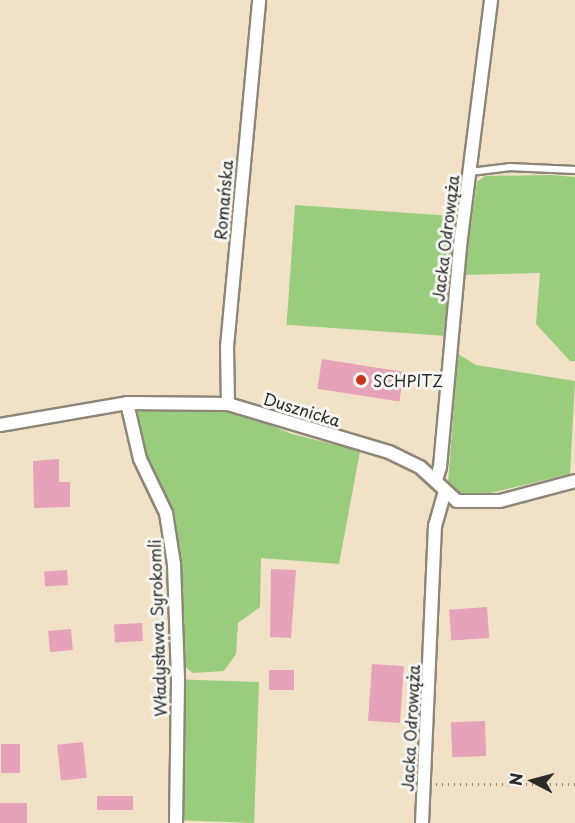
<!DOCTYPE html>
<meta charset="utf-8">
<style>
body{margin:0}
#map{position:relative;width:575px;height:823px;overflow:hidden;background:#f1e1c6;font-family:"Playpen Sans",sans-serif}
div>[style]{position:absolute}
.green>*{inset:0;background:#99cc7d;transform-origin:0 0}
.building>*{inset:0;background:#e6a2b9;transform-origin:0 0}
.path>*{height:3px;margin-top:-1.5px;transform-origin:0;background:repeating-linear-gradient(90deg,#8e8678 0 1.5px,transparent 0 6px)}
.roads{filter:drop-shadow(2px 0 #8e8678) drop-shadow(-2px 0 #8e8678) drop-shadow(0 2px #8e8678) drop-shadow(0 -2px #8e8678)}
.lane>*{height:6px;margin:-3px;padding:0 3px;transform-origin:3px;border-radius:3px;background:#fff}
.street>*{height:12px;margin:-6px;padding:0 6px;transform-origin:6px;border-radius:6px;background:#fff}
.dots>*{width:16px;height:16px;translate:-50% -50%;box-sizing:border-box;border:3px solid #f6f6f2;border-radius:50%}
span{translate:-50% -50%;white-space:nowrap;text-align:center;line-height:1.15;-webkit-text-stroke:6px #f6f6f2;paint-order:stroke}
.street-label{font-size:16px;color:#2b2b2b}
.poi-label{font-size:16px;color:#2b2b2b}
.left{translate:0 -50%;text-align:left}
.north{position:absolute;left:503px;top:751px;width:60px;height:60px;-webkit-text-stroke:4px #f6f6f2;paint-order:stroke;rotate:276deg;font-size:16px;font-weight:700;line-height:24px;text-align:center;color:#2b2b2b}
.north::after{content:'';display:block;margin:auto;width:21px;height:27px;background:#2b2b2b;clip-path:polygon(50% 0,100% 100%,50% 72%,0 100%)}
</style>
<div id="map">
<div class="green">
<div style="clip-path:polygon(551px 175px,575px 177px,575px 361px,570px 361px,536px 324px,540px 273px,464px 275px,477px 182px,485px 176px)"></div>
<div style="left:295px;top:205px;width:161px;height:120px;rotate:4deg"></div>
<div style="clip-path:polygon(458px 354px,476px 365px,575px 381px,570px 474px,478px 496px,460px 493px,448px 483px)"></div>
<div style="clip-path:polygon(148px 406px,236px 411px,292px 434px,360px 451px,339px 564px,261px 558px,260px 607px,238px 623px,236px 654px,224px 671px,193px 673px,183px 665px,181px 558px,172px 513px,161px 484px,144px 462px,133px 422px,137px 412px)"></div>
<div style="left:259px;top:682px;width:141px;height:74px;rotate:92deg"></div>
</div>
<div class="building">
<div style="left:322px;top:359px;width:83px;height:30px;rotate:9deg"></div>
<div style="clip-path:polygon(59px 459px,59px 482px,70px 482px,70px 507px,34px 508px,33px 461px)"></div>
<div style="clip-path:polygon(271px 569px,296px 570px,291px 638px,270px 637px)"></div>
<div style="left:67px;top:570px;width:15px;height:23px;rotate:86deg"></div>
<div style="left:487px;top:607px;width:31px;height:38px;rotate:86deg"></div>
<div style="left:142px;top:623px;width:18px;height:28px;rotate:87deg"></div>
<div style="left:71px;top:629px;width:21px;height:23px;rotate:85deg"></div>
<div style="left:372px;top:664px;width:32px;height:57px;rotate:4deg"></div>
<div style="left:269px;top:670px;width:25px;height:20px"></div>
<div style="left:485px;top:721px;width:35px;height:34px;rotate:88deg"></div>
<div style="left:83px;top:742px;width:36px;height:26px;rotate:84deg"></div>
<div style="left:20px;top:744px;width:29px;height:19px;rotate:90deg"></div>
<div style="left:97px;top:796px;width:36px;height:14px"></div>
<div style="left:27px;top:803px;width:20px;height:27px;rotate:90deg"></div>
</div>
<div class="path">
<div style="left:436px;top:784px;width:139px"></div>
</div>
<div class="roads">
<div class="lane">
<div style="left:470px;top:172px;width:39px;rotate:-7deg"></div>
<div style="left:509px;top:167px;width:66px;rotate:2.6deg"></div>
</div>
<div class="street">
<div style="left:127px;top:403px;width:57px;rotate:76.9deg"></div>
<div style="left:140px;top:459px;width:60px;rotate:64.3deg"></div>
<div style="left:166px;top:513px;width:52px;rotate:81.1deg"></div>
<div style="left:174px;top:564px;width:117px;rotate:88deg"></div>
<div style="left:178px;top:681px;width:142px;rotate:90.8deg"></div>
<div style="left:228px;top:404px;width:57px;rotate:-91deg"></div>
<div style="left:227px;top:347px;width:348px;rotate:-84.7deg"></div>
<div style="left:0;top:425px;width:129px;rotate:-9.8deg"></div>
<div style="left:127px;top:403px;width:101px;rotate:0.6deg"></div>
<div style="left:228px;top:404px;width:168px;rotate:16.6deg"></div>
<div style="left:389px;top:452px;width:34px;rotate:26deg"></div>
<div style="left:420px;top:467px;width:50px;rotate:42.6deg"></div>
<div style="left:457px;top:501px;width:43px"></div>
<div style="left:500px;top:501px;width:78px;rotate:-14.9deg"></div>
<div style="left:436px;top:480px;width:14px;rotate:-73deg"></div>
<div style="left:440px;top:467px;width:222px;rotate:-84.8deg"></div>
<div style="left:460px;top:246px;width:248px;rotate:-82.8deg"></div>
<div style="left:422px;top:823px;width:297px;rotate:-87.5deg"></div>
<div style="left:435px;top:526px;width:35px;rotate:-74deg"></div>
</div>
</div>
<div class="dots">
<div style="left:361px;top:380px;background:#c8321e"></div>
</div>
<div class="street-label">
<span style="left:223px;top:200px;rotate:-85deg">Romańska</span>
<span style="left:445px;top:238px;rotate:-83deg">Jacka Odrowąża</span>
<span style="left:302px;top:409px;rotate:17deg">Dusznicka</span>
<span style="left:157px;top:628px;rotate:-92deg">Władysława Syrokomli</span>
<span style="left:410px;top:728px;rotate:-87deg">Jacka Odrowąża</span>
</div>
<div class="poi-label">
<span class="left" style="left:373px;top:380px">SCHPITZ</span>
</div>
<div class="north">N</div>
</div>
